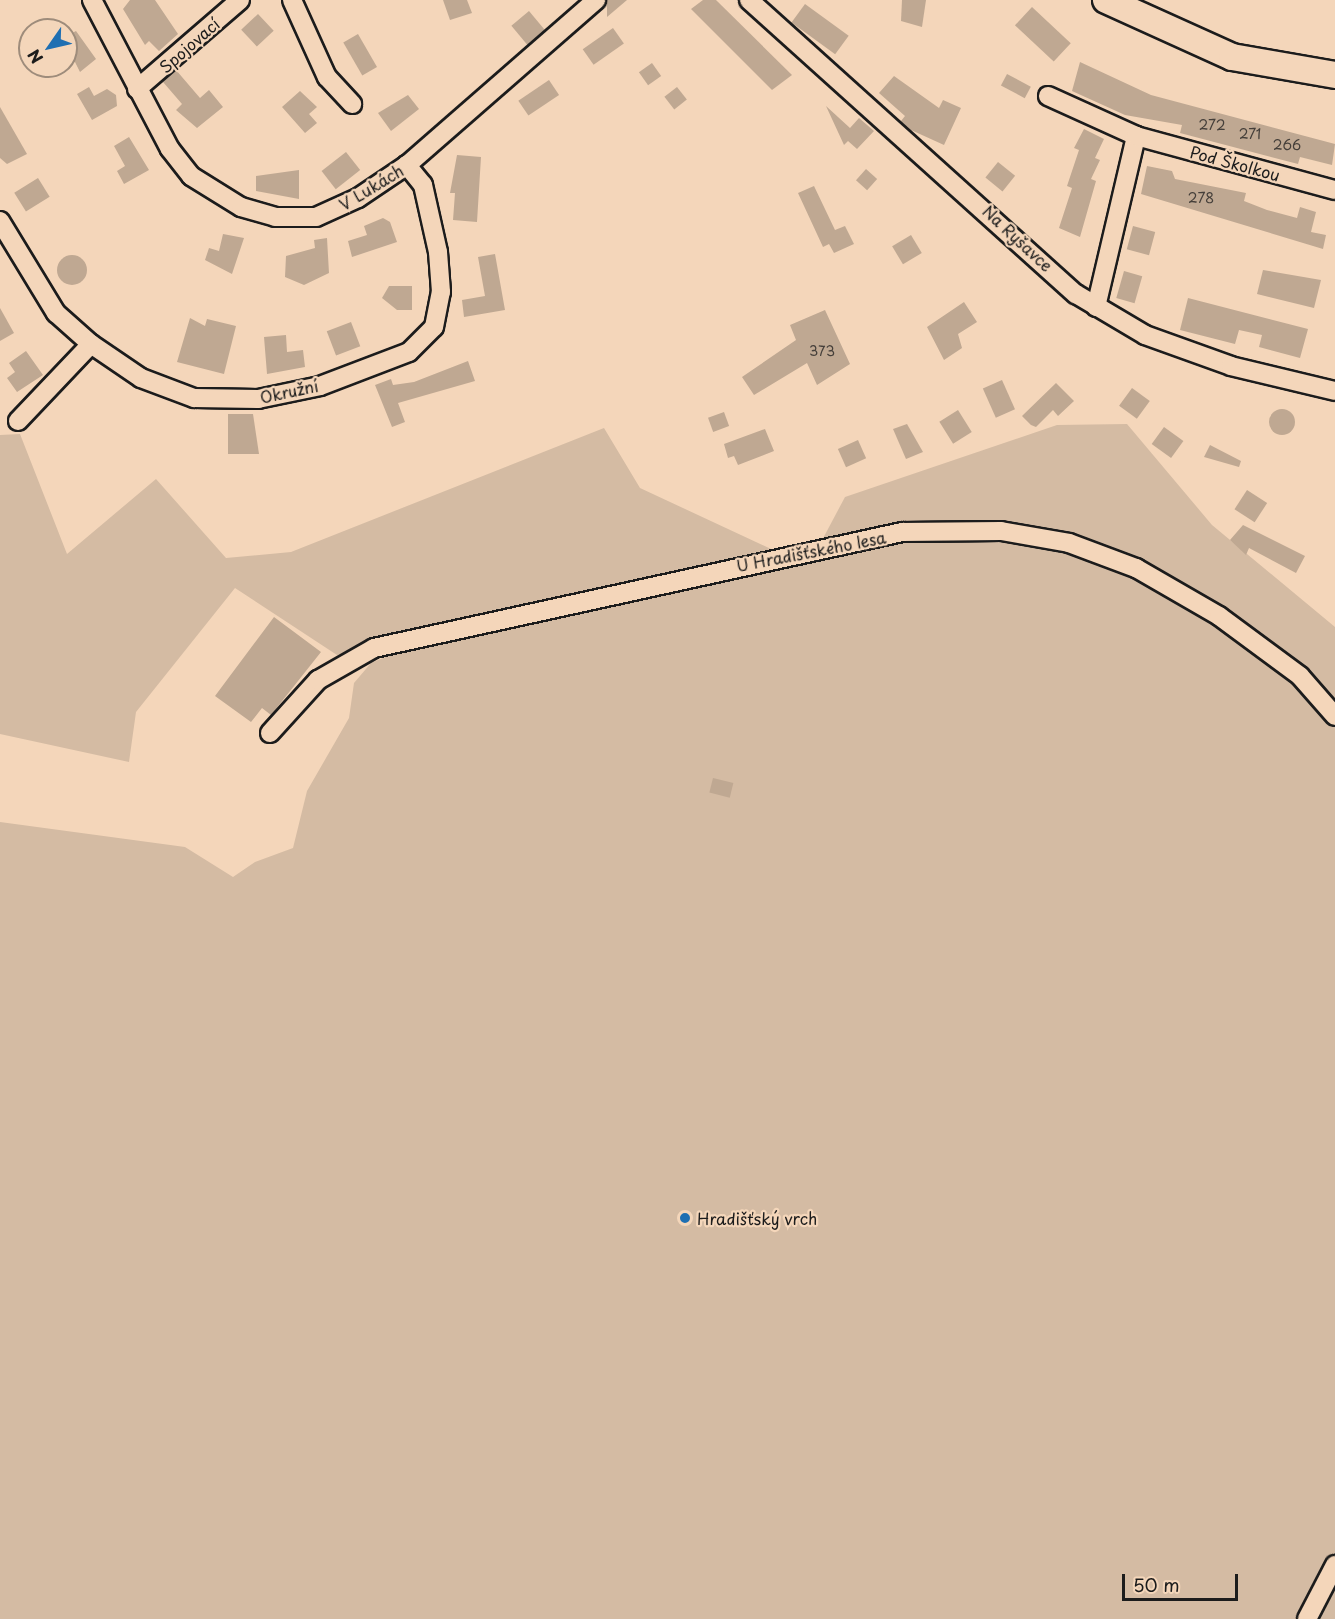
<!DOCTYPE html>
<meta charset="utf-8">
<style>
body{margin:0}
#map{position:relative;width:1335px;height:1619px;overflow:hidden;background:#f4d6ba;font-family:"Playpen Sans",sans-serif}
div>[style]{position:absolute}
.green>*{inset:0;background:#d4bba3}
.building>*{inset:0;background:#bfa892;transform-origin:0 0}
.round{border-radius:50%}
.roads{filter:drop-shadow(2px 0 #1c1c1c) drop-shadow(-2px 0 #1c1c1c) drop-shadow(0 2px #1c1c1c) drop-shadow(0 -2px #1c1c1c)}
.street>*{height:18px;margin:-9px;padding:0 9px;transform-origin:9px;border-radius:9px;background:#f4d6ba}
.secondary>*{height:26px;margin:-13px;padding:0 13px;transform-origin:13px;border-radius:13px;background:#f4d6ba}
.dots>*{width:16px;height:16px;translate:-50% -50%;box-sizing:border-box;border:3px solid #f4d6ba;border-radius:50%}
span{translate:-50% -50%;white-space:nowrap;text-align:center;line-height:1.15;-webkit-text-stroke:4.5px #f4d6ba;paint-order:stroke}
.number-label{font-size:14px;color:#453f3a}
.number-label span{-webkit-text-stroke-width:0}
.street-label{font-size:16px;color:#1c1c1c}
.poi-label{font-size:16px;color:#1c1c1c}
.left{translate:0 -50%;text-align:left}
.north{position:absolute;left:18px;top:18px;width:60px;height:60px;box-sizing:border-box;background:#f4d6ba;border:2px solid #9e8c7b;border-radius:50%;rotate:236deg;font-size:16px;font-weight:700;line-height:24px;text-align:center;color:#1c1c1c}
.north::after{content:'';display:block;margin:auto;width:21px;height:27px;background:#1f6fb2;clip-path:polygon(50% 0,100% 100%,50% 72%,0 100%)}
.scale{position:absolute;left:1122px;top:1574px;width:116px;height:27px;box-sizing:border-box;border:3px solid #1c1c1c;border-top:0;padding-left:8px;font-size:18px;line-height:21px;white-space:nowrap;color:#1c1c1c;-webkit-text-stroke:4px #f4d6ba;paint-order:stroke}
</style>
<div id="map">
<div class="green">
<div style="clip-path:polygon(1127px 424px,1212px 525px,1335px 627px,1335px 1619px,0 1619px,0 822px,185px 847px,233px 877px,255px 862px,293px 848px,307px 791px,349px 718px,354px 683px,371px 663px,407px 648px,698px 580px,811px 561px,845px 497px,1057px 425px)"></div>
<div style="clip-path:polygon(604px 428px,640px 488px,771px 549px,337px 655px,235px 588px,136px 712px,129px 762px,0 734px,0 435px,20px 434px,67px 554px,156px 479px,226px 558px,291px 552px)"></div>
</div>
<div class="building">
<div style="clip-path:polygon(130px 0,155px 0,178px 34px,159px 51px,149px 41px,145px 45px,123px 9px)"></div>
<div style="clip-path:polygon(443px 0,467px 0,472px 13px,450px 20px)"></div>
<div style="clip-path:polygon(607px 0,627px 0,607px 17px)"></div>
<div style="clip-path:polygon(703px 0,716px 0,792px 75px,772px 90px,691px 9px)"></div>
<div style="clip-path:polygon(902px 0,926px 0,922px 27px,901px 21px)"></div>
<div style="left:805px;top:4px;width:54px;height:23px;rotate:36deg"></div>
<div style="left:1032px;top:7px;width:53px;height:25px;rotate:43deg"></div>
<div style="left:529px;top:11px;width:25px;height:23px;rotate:50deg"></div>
<div style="left:258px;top:14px;width:23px;height:23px;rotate:47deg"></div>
<div style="left:613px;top:28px;width:19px;height:37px;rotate:55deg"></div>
<div style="clip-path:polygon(76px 31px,96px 59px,80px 72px,75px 62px,66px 66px,66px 36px)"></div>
<div style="left:358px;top:34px;width:38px;height:17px;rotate:60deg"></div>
<div style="clip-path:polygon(1080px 62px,1151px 95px,1335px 144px,1332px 165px,1300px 157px,1298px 164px,1180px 133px,1182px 125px,1125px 115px,1072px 91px)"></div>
<div style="left:652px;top:63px;width:16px;height:16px;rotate:55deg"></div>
<div style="clip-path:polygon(176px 70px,200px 98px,209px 90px,223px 107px,197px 128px,176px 110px,182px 104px,163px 82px)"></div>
<div style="left:1007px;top:74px;width:27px;height:13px;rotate:28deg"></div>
<div style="clip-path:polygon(894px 76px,939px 108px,943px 100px,961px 108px,944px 145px,911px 130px,901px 121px,905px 116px,879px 93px)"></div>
<div style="left:549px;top:80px;width:18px;height:37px;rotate:56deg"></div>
<div style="clip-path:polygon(89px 87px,94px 96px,107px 89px,116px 95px,117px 106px,92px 120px,77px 94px)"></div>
<div style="left:677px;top:87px;width:16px;height:16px;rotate:52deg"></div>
<div style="clip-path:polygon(300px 91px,317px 107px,309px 114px,317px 123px,305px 133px,282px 107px)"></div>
<div style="clip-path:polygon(408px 95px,419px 109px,391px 131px,378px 113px)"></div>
<div style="clip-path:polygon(826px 106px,850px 128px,859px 118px,874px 131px,857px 149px,848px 141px,844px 145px)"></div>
<div style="clip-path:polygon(0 107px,27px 154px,7px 164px,0 158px)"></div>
<div style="clip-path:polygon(1084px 129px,1104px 139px,1095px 158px,1100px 160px,1091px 179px,1096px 181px,1080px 237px,1059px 228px,1072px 188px,1067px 186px,1079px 150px,1074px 148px)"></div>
<div style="clip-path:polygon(129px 137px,149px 170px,124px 184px,117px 171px,125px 166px,114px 146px)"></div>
<div style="left:346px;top:152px;width:23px;height:31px;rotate:52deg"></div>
<div style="clip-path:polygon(457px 155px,481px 157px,477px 222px,453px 220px,455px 193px,450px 193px)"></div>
<div style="left:998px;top:162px;width:22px;height:20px;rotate:39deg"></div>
<div style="clip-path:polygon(1147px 166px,1172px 171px,1175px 179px,1246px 193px,1244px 201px,1267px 210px,1297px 218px,1300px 207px,1316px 212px,1311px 232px,1326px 235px,1323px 249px,1141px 194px)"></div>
<div style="left:866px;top:169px;width:15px;height:15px;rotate:42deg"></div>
<div style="clip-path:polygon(299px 170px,299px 199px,256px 191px,256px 176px)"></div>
<div style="left:38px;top:178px;width:22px;height:28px;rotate:58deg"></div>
<div style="clip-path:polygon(814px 186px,835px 230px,845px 226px,854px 244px,834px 253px,829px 244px,823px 247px,798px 193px)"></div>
<div style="clip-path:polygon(383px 218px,390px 222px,397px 242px,352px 257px,348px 241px,367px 235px,364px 226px)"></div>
<div style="left:1133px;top:226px;width:23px;height:24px;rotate:15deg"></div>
<div style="clip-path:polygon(223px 234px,244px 238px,232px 274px,205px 260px,209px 248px,219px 251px)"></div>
<div style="left:911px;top:235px;width:21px;height:22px;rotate:59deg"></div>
<div style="clip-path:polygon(327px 238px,329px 273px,304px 285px,285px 277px,286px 256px,315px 248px,314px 240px)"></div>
<div style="clip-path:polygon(495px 254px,505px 310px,464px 317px,462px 300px,485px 296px,478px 257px)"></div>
<div class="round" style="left:57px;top:255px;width:30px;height:30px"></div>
<div style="clip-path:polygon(1263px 270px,1321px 280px,1314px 308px,1257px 294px)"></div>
<div style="left:1124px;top:271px;width:19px;height:28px;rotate:16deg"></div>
<div style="clip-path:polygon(389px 286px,412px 286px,412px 310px,397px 310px,382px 298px)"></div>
<div style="clip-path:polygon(1188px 298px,1308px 329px,1300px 358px,1259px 347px,1262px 335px,1239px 330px,1235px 344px,1180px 330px)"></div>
<div style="clip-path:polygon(964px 302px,977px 322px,958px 334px,962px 348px,944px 360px,927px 327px)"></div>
<div style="clip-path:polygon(0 308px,14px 333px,0 341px)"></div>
<div style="clip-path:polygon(825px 310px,850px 364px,817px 385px,807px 363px,754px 395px,742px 377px,796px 340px,790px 325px)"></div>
<div style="clip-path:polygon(190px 318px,205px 326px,207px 319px,236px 326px,224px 374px,177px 362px)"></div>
<div style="left:351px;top:322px;width:26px;height:26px;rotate:69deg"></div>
<div style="clip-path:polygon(286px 335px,287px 352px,303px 350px,305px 367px,267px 374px,264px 337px)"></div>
<div style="clip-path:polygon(26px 351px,43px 375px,17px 392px,7px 378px,15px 372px,9px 363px)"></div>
<div style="clip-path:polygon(468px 361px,475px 381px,398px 403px,405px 422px,392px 427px,375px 385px,391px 379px,393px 385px,414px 382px)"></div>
<div style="left:1002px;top:380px;width:32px;height:21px;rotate:66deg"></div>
<div style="clip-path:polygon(1056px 383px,1074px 401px,1058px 416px,1053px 410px,1036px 427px,1031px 425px,1022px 416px)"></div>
<div style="left:1132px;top:388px;width:22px;height:22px;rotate:36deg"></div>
<div class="round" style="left:1269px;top:409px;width:26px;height:26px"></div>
<div style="left:958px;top:410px;width:26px;height:22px;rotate:58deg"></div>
<div style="left:724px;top:412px;width:15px;height:17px;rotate:70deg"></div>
<div style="clip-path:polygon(228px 414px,253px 414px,259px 454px,228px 454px)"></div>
<div style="clip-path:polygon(907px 424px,923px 452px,906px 459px,893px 429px)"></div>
<div style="left:1164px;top:427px;width:24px;height:21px;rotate:36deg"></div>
<div style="clip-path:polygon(765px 429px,774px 451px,738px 465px,734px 456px,728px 458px,724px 444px)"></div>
<div style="left:858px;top:440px;width:20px;height:22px;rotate:66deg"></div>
<div style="clip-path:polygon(1210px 445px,1241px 461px,1239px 467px,1204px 457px)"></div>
<div style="left:1247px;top:490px;width:24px;height:23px;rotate:33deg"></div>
<div style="clip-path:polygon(1243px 525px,1305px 556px,1296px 573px,1249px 548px,1246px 555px,1230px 540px)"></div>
<div style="clip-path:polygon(274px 617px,321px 652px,271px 715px,262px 708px,251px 722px,215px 696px)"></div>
<div style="left:713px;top:778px;width:21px;height:15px;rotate:14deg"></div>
</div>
<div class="roads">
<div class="street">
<div style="left:92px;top:0;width:168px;rotate:62.4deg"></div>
<div style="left:170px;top:149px;width:34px;rotate:52deg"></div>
<div style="left:191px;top:176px;width:59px;rotate:31.8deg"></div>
<div style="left:241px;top:207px;width:35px;rotate:16deg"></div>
<div style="left:275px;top:217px;width:41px"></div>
<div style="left:316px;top:217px;width:46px;rotate:-24.3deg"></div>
<div style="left:358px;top:198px;width:59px;rotate:-34deg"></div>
<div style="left:407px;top:165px;width:251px;rotate:-41.1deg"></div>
<div style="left:292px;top:0;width:85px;rotate:65.6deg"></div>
<div style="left:327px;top:77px;width:37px;rotate:47deg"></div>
<div style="left:749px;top:0;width:440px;rotate:42deg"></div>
<div style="left:1076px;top:294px;width:80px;rotate:30.7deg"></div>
<div style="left:1145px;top:335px;width:91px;rotate:19.8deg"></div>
<div style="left:1231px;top:366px;width:107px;rotate:13.5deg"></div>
<div style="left:137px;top:89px;width:136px;rotate:-40.8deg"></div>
<div style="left:1048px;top:96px;width:97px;rotate:24.4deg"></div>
<div style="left:0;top:221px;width:108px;rotate:58.7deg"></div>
<div style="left:56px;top:313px;width:47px;rotate:41.5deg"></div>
<div style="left:91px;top:344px;width:60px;rotate:34.2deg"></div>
<div style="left:141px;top:378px;width:57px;rotate:20.7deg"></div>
<div style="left:194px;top:398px;width:64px;rotate:0.9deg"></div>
<div style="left:258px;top:399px;width:63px;rotate:-11.8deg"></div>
<div style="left:320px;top:386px;width:95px;rotate:-20.9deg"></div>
<div style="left:409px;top:352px;width:35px;rotate:-45deg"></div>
<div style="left:434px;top:327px;width:36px;rotate:-79deg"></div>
<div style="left:441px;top:292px;width:40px;rotate:-94.3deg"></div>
<div style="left:438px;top:252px;width:69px;rotate:-102.6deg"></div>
<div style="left:423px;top:185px;width:26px;rotate:-129deg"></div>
<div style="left:1096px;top:307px;width:176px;rotate:-76.8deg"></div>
<div style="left:1136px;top:136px;width:206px;rotate:15.2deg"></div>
<div style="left:18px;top:421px;width:106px;rotate:-46.5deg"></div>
<div style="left:270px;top:733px;width:72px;rotate:-47.8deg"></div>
<div style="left:318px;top:680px;width:64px;rotate:-29.7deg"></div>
<div style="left:374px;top:648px;width:541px;rotate:-12.39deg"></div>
<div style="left:902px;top:532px;width:99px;rotate:-0.6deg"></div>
<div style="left:1001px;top:531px;width:69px;rotate:10deg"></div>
<div style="left:1069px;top:543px;width:72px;rotate:20.5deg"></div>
<div style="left:1136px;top:568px;width:96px;rotate:30deg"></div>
<div style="left:1219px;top:616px;width:101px;rotate:36.5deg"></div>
<div style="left:1300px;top:676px;width:53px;rotate:48.8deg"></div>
<div style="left:1307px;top:1619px;width:61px;rotate:-62.6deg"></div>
</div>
<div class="secondary">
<div style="left:1106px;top:0;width:138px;rotate:24.3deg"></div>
<div style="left:1232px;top:57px;width:105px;rotate:9.9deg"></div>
</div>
</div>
<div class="dots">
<div style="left:685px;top:1218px;background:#1f6fb2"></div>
</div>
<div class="number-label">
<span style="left:1212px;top:125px">272</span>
<span style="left:1250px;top:134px">271</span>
<span style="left:1287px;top:145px">266</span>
<span style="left:1201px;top:198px">278</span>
<span style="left:822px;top:351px">373</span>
</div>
<div class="street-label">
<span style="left:189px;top:45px;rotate:-41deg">Spojovací</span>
<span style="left:1235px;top:163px;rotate:15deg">Pod Školkou</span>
<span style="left:371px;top:187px;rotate:-31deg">V Lukách</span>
<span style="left:1018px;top:238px;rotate:43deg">Na Ryšavce</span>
<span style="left:289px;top:391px;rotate:-12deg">Okružní</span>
<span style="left:811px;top:551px;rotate:-11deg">U Hradišťského lesa</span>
</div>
<div class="poi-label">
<span class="left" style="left:697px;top:1218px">Hradišťský vrch</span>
</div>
<div class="north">N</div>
<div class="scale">50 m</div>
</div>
